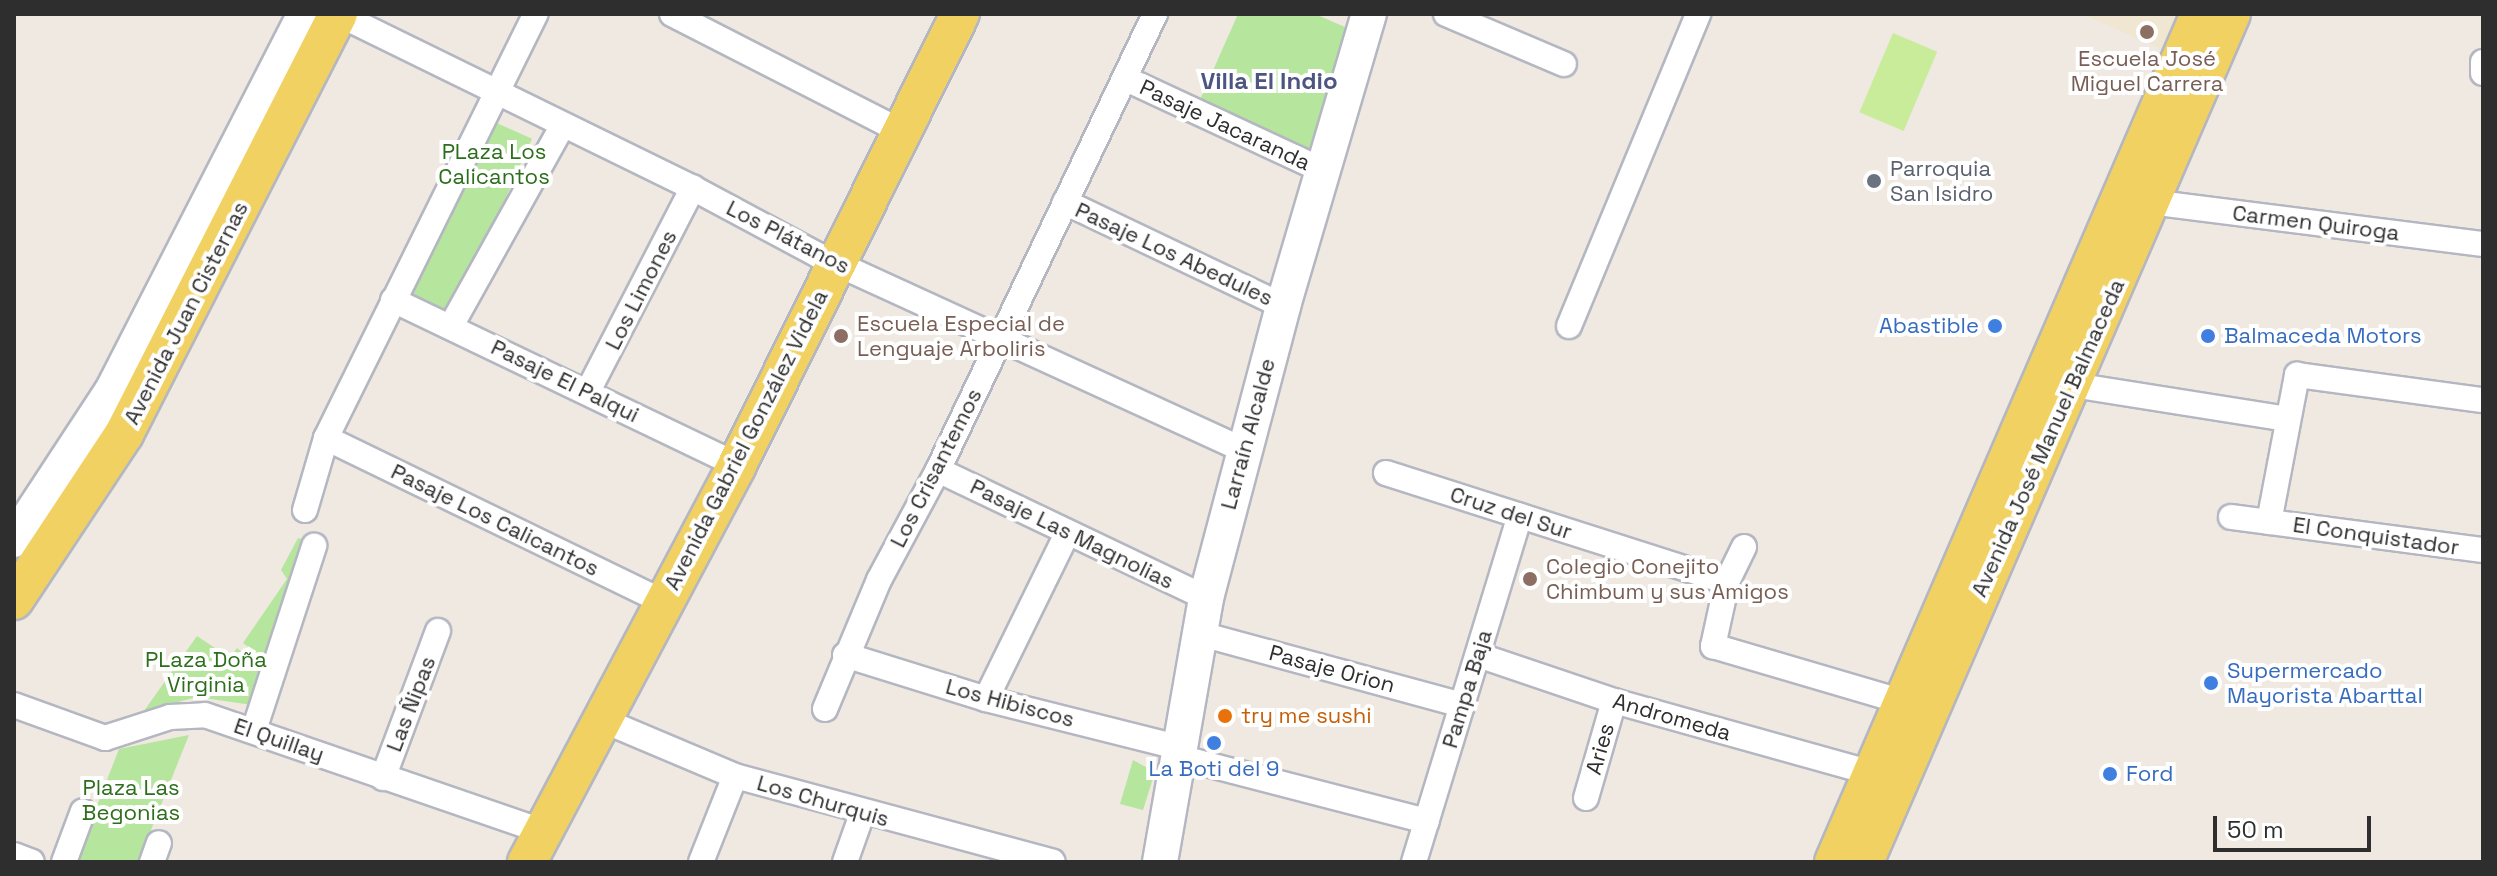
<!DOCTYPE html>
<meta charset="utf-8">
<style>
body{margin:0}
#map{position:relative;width:2497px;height:876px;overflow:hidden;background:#efe9e1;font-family:"Space Grotesk",sans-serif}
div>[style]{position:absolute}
.education>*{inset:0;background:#f0e6d1}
.green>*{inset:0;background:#b6e59e;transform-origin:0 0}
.pitch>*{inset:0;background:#c9ec9a;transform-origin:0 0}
.roads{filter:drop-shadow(2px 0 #b4b7c1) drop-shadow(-2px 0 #b4b7c1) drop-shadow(0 2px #b4b7c1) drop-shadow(0 -2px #b4b7c1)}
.street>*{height:24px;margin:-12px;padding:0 12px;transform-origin:12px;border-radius:12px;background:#fff}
.secondary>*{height:34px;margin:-17px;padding:0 17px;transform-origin:17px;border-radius:17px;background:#fff}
.primary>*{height:38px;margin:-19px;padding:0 19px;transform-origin:19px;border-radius:19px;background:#f2d163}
.dots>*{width:22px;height:22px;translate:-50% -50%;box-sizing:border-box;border:4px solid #fff;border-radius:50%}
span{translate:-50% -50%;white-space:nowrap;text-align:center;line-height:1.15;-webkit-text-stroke:8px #fff;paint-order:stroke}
.education-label{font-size:22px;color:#785e54}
.left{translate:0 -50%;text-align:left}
.street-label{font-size:22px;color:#2e2e2e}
.park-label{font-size:22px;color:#2c6e1b}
.worship-label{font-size:22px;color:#5b616d}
.shop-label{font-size:22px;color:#366cbe}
.right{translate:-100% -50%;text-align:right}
.food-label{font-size:22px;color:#c56008}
.neighbourhood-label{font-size:24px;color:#4d5680;font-weight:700}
.frame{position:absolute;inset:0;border:16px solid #2e2e2e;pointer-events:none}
.scale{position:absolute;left:2213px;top:816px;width:158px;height:36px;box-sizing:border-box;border:4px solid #2e2e2e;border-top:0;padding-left:10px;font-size:24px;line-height:28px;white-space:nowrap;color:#2e2e2e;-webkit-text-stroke:6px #fff;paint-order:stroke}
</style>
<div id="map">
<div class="education">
<div style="clip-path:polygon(2082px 14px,2180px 14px,2164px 50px)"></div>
</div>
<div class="green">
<div style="clip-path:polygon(1238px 14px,1315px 14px,1354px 31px,1316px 158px,1199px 102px)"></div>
<div style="left:490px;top:120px;width:46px;height:192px;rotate:24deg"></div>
<div style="clip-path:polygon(298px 538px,312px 542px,269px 663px,243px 643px,287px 579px,281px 570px)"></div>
<div style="clip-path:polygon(197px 636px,230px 658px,237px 648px,263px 669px,252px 705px,197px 697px,144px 711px)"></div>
<div style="clip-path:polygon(189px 735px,143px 850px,146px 862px,75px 862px,119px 749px)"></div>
<div style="clip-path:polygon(1133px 760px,1155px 772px,1143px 810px,1120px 804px)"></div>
</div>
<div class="pitch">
<div style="left:1893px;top:33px;width:48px;height:86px;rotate:23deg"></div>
</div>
<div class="roads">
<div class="street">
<div style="left:338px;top:14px;width:395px;rotate:26.1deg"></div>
<div style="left:693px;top:188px;width:144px;rotate:28.2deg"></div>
<div style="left:820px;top:256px;width:465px;rotate:24.6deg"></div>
<div style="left:672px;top:14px;width:259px;rotate:27.1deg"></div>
<div style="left:1446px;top:14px;width:128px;rotate:23deg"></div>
<div style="left:2483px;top:62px;width:11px;rotate:90deg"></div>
<div style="left:1126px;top:79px;width:218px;rotate:24.9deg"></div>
<div style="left:1065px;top:202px;width:242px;rotate:25.5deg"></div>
<div style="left:2150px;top:202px;width:336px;rotate:7.2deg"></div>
<div style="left:393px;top:300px;width:382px;rotate:25.6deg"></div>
<div style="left:451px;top:326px;width:230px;rotate:-60.9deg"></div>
<div style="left:1569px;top:326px;width:338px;rotate:-67.5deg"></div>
<div style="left:2073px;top:385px;width:217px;rotate:9deg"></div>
<div style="left:588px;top:391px;width:229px;rotate:-62.7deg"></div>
<div style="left:326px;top:438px;width:376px;rotate:25.9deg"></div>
<div style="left:938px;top:470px;width:297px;rotate:25.5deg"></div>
<div style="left:1386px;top:473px;width:358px;rotate:17.7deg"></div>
<div style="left:305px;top:510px;width:75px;rotate:-73.7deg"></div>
<div style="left:326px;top:438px;width:473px;rotate:-63.7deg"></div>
<div style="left:2231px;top:517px;width:254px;rotate:7.5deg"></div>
<div style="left:2269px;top:522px;width:150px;rotate:-79.2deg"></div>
<div style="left:2297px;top:375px;width:188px;rotate:7.7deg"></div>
<div style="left:1744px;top:547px;width:39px;rotate:116deg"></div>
<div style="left:1727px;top:582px;width:66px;rotate:102.3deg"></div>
<div style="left:1713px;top:646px;width:195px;rotate:16.4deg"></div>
<div style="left:1201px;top:634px;width:271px;rotate:15.2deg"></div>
<div style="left:845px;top:655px;width:148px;rotate:17.3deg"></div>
<div style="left:986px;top:699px;width:197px;rotate:14.1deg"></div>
<div style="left:1478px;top:655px;width:144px;rotate:18.7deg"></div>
<div style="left:1614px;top:701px;width:265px;rotate:15.6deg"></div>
<div style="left:986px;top:699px;width:184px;rotate:-63.9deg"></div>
<div style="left:14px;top:705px;width:97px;rotate:19.9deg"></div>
<div style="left:105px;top:738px;width:68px;rotate:-17.9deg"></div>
<div style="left:170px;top:717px;width:35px;rotate:-3deg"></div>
<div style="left:205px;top:715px;width:356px;rotate:19deg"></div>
<div style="left:825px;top:709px;width:140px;rotate:-67.3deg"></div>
<div style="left:879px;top:580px;width:125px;rotate:-61.8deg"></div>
<div style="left:938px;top:470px;width:505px;rotate:-64.55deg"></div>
<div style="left:600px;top:719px;width:147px;rotate:22.9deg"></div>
<div style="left:735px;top:776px;width:329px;rotate:15.1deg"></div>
<div style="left:254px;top:730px;width:194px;rotate:-71.9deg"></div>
<div style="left:1175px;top:756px;width:260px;rotate:14.5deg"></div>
<div style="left:383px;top:778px;width:157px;rotate:-69.5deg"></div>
<div style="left:1586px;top:798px;width:101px;rotate:-73.9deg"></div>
<div style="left:14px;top:855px;width:19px;rotate:21deg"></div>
<div style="left:64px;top:862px;width:54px;rotate:-69.6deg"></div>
<div style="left:152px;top:862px;width:20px;rotate:-70deg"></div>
<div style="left:701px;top:862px;width:92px;rotate:-68.4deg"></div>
<div style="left:845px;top:862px;width:51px;rotate:-70.5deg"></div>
<div style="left:1414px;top:862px;width:362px;rotate:-73deg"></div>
</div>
<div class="secondary">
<div style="left:14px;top:540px;width:178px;rotate:-56.7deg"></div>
<div style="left:112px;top:391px;width:424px;rotate:-62.9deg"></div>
<div style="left:1160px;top:862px;width:268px;rotate:-80.1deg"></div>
<div style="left:1206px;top:598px;width:302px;rotate:-75.2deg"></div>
<div style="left:1283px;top:306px;width:304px;rotate:-73.6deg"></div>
</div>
<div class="primary">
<div style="left:14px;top:600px;width:199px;rotate:-56.5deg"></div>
<div style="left:124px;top:434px;width:471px;rotate:-63deg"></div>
<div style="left:527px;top:862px;width:449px;rotate:-62.1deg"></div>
<div style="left:737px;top:465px;width:503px;rotate:-63.69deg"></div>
<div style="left:1834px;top:862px;width:924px;rotate:-66.65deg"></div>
<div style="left:1864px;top:862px;width:924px;rotate:-66.6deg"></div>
</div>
</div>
<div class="dots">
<div style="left:2147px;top:32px;background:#8d6e63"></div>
<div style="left:1874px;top:181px;background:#6b7280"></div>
<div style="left:1995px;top:326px;background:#3f7fe0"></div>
<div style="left:841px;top:336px;background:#8d6e63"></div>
<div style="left:2208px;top:336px;background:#3f7fe0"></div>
<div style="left:1530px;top:579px;background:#8d6e63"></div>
<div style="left:2211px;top:683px;background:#3f7fe0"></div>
<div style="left:1225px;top:716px;background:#e8710a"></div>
<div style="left:1214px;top:743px;background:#3f7fe0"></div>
<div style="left:2110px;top:774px;background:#3f7fe0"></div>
</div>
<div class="education-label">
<span style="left:2147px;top:71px">Escuela José<br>Miguel Carrera</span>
<span class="left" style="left:857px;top:336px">Escuela Especial de<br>Lenguaje Arboliris</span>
<span class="left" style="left:1546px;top:579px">Colegio Conejito<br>Chimbum y sus Amigos</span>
</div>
<div class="street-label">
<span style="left:1225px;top:125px;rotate:25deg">Pasaje Jacaranda</span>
<span style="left:2316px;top:223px;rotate:7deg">Carmen Quiroga</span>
<span style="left:788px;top:237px;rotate:27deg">Los Plátanos</span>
<span style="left:1174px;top:254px;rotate:25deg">Pasaje Los Abedules</span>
<span style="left:641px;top:290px;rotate:-63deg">Los Limones</span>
<span style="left:186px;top:313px;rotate:-63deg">Avenida Juan Cisternas</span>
<span style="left:565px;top:381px;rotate:26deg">Pasaje El Palqui</span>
<span style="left:1248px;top:434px;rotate:-75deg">Larraín Alcalde</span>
<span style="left:2048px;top:438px;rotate:-66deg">Avenida José Manuel Balmaceda</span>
<span style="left:746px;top:440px;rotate:-63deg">Avenida Gabriel González Videla</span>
<span style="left:936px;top:468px;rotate:-63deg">Los Crisantemos</span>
<span style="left:1511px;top:513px;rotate:18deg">Cruz del Sur</span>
<span style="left:495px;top:520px;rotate:26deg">Pasaje Los Calicantos</span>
<span style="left:1072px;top:534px;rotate:26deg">Pasaje Las Magnolias</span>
<span style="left:2376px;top:536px;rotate:8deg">El Conquistador</span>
<span style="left:1332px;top:669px;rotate:15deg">Pasaje Orion</span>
<span style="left:1467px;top:689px;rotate:-73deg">Pampa Baja</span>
<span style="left:1010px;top:703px;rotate:15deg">Los Hibiscos</span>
<span style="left:411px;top:704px;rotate:-69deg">Las Ñipas</span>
<span style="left:1672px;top:717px;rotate:16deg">Andromeda</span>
<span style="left:279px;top:740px;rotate:19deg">El Quillay</span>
<span style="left:1600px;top:749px;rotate:-74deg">Aries</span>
<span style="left:823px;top:801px;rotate:16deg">Los Churquis</span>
</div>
<div class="park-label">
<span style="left:494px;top:164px">PLaza Los<br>Calicantos</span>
<span style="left:206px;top:672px">PLaza Doña<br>Virginia</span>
<span style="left:131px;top:800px">Plaza Las<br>Begonias</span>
</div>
<div class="worship-label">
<span class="left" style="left:1890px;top:181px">Parroquia<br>San Isidro</span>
</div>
<div class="shop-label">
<span class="right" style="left:1979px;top:326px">Abastible</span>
<span class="left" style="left:2224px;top:336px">Balmaceda Motors</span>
<span class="left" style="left:2227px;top:683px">Supermercado<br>Mayorista Abarttal</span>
<span style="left:1214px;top:769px">La Boti del 9</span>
<span class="left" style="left:2126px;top:774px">Ford</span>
</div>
<div class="food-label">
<span class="left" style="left:1241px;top:716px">try me sushi</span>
</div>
<div class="neighbourhood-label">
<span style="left:1269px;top:81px">Villa El Indio</span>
</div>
<div class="frame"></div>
<div class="scale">50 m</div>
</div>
